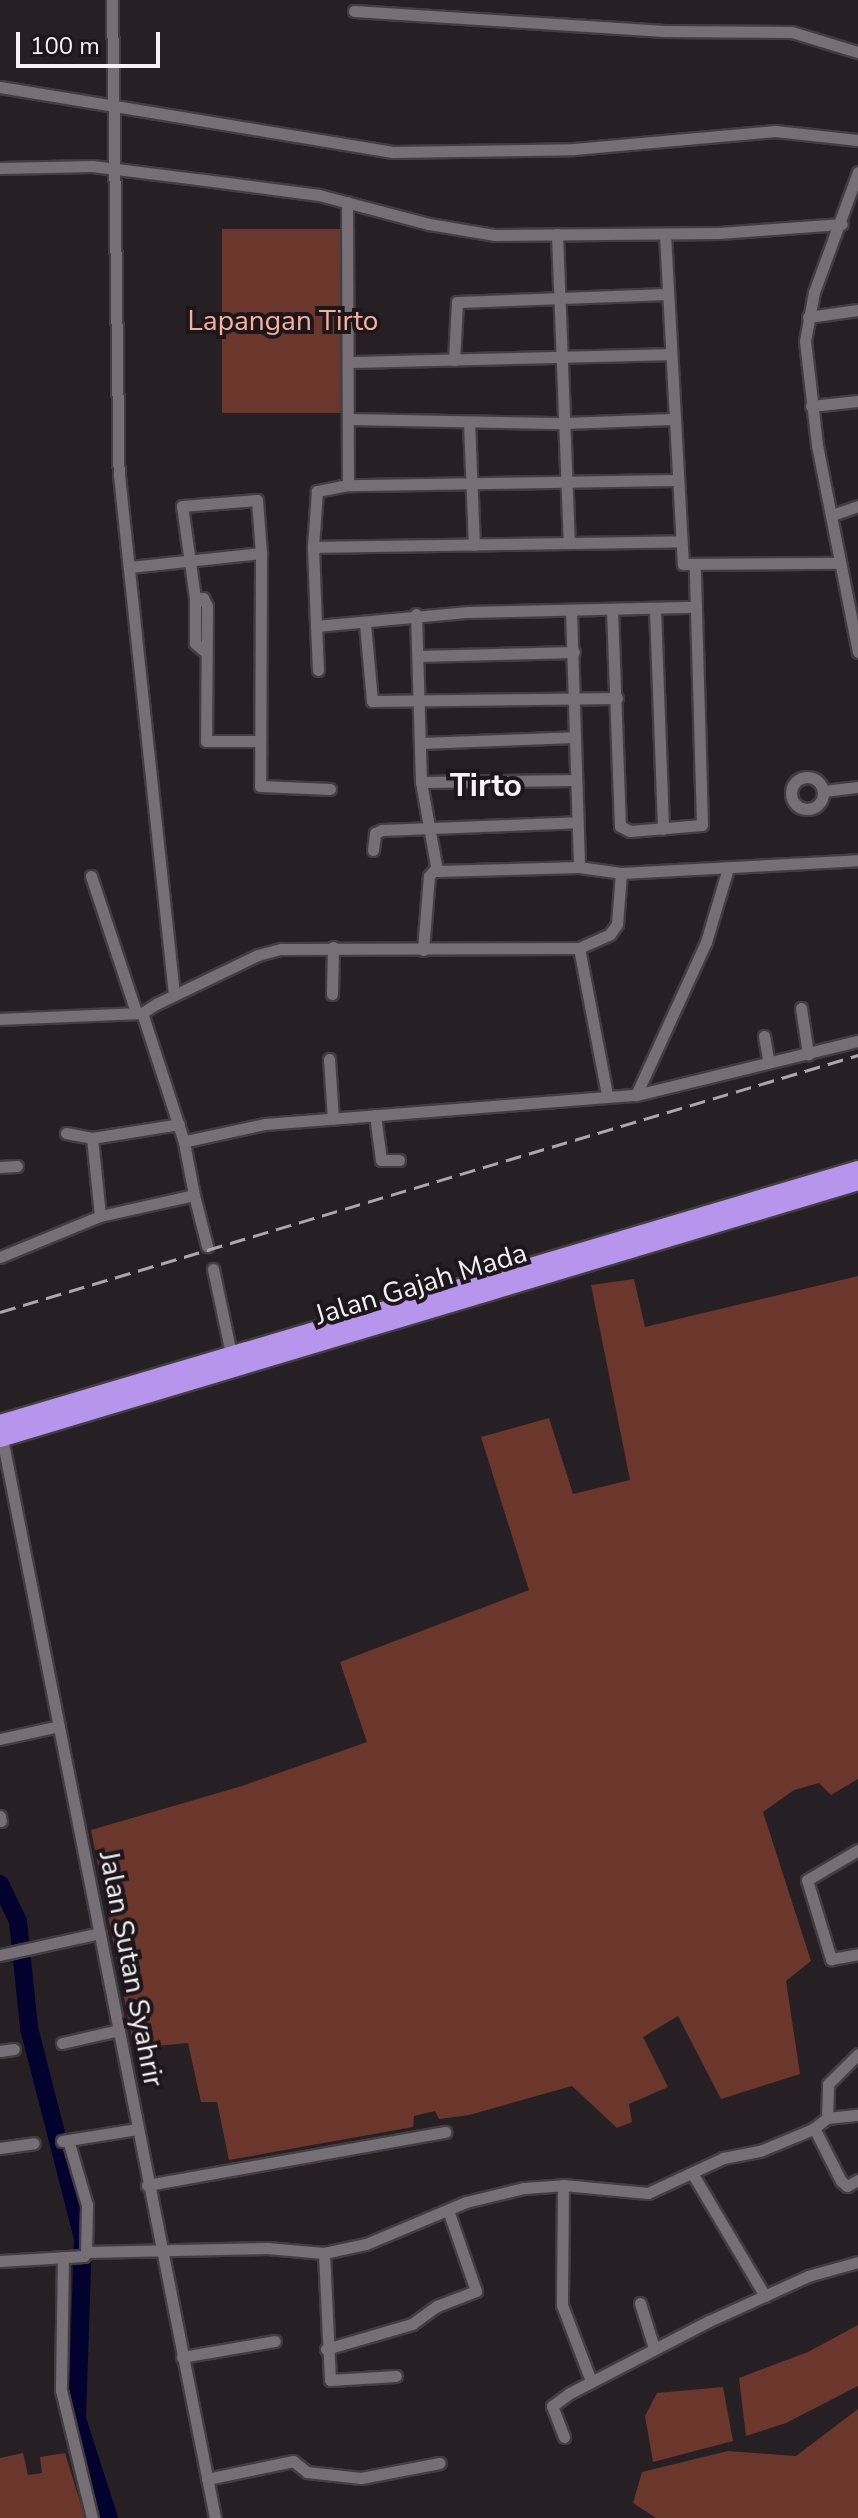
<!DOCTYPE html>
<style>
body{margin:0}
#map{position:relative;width:858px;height:2518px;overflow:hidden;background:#262025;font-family:"Nunito Sans",sans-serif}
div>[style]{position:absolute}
.green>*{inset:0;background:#6b362c;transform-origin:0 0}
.river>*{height:18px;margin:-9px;padding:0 9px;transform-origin:9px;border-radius:9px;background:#03012e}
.roads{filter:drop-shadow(2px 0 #423d41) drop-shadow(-2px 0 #423d41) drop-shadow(0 2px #423d41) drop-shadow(0 -2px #423d41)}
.minor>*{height:11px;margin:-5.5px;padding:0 5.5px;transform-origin:5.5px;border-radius:5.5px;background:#766f75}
.minor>.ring{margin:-5.5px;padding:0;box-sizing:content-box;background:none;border:11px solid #766f75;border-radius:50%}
.highway>*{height:16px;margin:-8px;padding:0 8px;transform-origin:8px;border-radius:8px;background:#b895ec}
.rail>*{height:3px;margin-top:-1.5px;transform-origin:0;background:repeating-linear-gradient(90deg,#aca7ab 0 16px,transparent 0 24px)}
span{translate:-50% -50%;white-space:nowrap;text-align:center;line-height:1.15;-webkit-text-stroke:8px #1d171c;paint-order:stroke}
.park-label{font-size:28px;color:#f6b0a1}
.street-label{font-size:28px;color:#f5f1f5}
.quarter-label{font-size:32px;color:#f5f1f5;font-weight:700}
.scale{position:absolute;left:16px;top:32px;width:144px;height:36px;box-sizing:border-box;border:4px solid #f5f1f5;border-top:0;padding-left:10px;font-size:24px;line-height:28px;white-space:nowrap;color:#f5f1f5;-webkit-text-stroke:6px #1d171c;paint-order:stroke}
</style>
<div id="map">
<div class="green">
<div style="left:222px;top:229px;width:121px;height:184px"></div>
<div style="clip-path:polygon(858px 1276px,858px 1779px,831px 1795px,819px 1783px,794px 1790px,763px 1812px,811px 1961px,786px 1981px,800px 2074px,721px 2099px,678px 2016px,643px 2037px,668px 2087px,629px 2104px,632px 2122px,617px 2128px,572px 2086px,469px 2115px,439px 2119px,435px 2111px,414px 2116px,413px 2127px,229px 2160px,217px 2102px,201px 2102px,188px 2043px,134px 2048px,91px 1830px,242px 1786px,367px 1742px,340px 1662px,529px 1590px,481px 1437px,549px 1418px,573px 1494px,630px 1480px,591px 1285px,634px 1279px,645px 1327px)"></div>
<div style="clip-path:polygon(858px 2325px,858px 2386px,786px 2423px,746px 2436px,739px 2378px,808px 2352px)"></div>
<div style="clip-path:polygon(723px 2387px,733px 2441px,653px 2462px,645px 2416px,657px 2393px)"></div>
<div style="clip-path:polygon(858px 2409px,858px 2518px,656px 2518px,633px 2503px,642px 2472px,728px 2451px,796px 2456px)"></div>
<div style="clip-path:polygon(23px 2453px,28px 2475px,42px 2473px,40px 2457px,65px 2453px,85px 2518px,0 2518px,0 2458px)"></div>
</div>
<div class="river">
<div style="left:0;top:1884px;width:41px;rotate:64.1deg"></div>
<div style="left:18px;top:1921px;width:108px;rotate:84.1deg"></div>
<div style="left:29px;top:2028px;width:217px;rotate:75.6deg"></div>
<div style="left:83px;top:2238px;width:181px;rotate:91.9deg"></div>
<div style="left:77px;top:2419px;width:104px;rotate:72.1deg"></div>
</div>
<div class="roads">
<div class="minor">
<div style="left:112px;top:0;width:475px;rotate:89.2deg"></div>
<div style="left:119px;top:475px;width:523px;rotate:83.96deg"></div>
<div style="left:354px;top:11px;width:311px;rotate:3.7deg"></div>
<div style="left:664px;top:31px;width:128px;rotate:0.4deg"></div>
<div style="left:792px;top:32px;width:69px;rotate:16.9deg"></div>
<div style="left:0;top:87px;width:398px;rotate:9.4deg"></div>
<div style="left:393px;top:152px;width:181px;rotate:-0.9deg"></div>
<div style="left:574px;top:149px;width:202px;rotate:-5.1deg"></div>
<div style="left:775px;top:131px;width:83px;rotate:6.2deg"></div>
<div style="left:0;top:168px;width:92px;rotate:-1.2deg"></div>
<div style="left:92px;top:166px;width:106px;rotate:7.1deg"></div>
<div style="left:197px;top:179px;width:123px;rotate:7.5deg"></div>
<div style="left:319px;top:195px;width:114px;rotate:14.8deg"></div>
<div style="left:429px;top:224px;width:67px;rotate:9.5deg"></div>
<div style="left:495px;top:235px;width:224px;rotate:-0.5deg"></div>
<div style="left:719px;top:233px;width:123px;rotate:-4.2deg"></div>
<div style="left:858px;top:172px;width:128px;rotate:110.1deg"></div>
<div style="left:814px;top:292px;width:50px;rotate:100.4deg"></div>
<div style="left:805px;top:341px;width:105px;rotate:83.4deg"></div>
<div style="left:817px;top:445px;width:211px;rotate:78.8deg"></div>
<div style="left:347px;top:202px;width:283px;rotate:89.8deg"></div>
<div style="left:557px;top:234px;width:309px;rotate:87.8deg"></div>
<div style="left:665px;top:234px;width:330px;rotate:86.9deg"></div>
<div style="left:683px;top:564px;width:157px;rotate:-0.4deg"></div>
<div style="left:808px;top:317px;width:50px;rotate:-8deg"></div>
<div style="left:454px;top:360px;width:58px;rotate:-87deg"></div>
<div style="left:457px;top:302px;width:210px;rotate:-2.2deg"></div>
<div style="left:349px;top:362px;width:320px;rotate:-1.4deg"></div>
<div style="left:811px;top:406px;width:47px;rotate:-6.1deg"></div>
<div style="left:349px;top:419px;width:216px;rotate:1.1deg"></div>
<div style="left:565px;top:423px;width:107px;rotate:-2.1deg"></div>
<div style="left:469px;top:422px;width:123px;rotate:87.7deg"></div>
<div style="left:675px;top:480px;width:327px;rotate:179.1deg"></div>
<div style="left:348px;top:485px;width:32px;rotate:169deg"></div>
<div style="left:317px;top:491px;width:56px;rotate:94.1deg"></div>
<div style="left:313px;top:547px;width:79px;rotate:87.8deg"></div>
<div style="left:316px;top:626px;width:153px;rotate:-5.3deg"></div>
<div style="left:468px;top:612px;width:228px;rotate:-1.3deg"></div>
<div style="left:832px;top:515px;width:28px;rotate:-19deg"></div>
<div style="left:313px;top:547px;width:368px;rotate:-0.9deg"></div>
<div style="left:130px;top:567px;width:132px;rotate:-6.1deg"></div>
<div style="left:261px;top:553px;width:233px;rotate:90.2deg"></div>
<div style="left:260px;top:786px;width:70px;rotate:2.5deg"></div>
<div style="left:195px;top:598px;width:8px"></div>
<div style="left:203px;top:598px;width:9px;rotate:63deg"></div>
<div style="left:207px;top:606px;width:135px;rotate:90.4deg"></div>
<div style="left:206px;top:741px;width:52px"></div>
<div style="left:612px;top:609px;width:217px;rotate:87.9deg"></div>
<div style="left:620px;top:826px;width:11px;rotate:27deg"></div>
<div style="left:630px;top:831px;width:72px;rotate:-4.8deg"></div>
<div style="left:702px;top:825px;width:257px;rotate:-91.6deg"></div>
<div style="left:655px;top:609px;width:220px;rotate:87.9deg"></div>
<div style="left:571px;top:610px;width:257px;rotate:88.2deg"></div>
<div style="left:416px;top:614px;width:168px;rotate:88.3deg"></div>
<div style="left:421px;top:782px;width:90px;rotate:79.8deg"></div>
<div style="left:437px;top:871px;width:142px;rotate:-1.6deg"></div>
<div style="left:579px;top:867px;width:42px;rotate:8.1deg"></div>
<div style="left:621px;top:873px;width:237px;rotate:-3.1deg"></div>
<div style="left:365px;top:624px;width:77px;rotate:84.8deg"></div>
<div style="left:372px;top:701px;width:245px;rotate:-0.7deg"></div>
<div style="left:316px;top:626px;width:44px;rotate:87.4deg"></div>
<div style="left:203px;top:650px;width:11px;rotate:-139deg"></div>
<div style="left:195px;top:643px;width:45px;rotate:-90deg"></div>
<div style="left:195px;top:598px;width:93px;rotate:-98deg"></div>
<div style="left:182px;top:506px;width:75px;rotate:-4.6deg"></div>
<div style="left:257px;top:500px;width:53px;rotate:85.7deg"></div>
<div style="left:418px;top:656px;width:156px;rotate:-1.5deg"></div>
<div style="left:421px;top:743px;width:153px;rotate:-2.2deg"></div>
<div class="ring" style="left:791px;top:777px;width:21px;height:21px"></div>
<div style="left:421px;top:782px;width:155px;rotate:-0.7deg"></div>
<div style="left:824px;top:791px;width:34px;rotate:-7deg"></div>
<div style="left:373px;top:850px;width:17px;rotate:-83deg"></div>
<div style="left:375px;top:833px;width:8px;rotate:-23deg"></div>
<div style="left:382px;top:830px;width:195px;rotate:-2.3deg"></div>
<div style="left:91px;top:876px;width:143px;rotate:71.7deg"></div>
<div style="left:579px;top:948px;width:150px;rotate:79.2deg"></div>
<div style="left:423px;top:950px;width:74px;rotate:-85.4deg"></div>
<div style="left:429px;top:876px;width:9px;rotate:-49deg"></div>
<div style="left:332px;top:994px;width:47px;rotate:-88.8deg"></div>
<div style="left:801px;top:1008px;width:47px;rotate:81.3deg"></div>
<div style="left:0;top:1019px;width:142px;rotate:-2.4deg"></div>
<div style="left:764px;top:1036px;width:27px;rotate:80deg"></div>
<div style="left:329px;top:1059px;width:60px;rotate:86.2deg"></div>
<div style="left:636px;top:1095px;width:168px;rotate:-65.4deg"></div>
<div style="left:706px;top:942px;width:77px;rotate:-73.4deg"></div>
<div style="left:375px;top:1115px;width:45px;rotate:82.4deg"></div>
<div style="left:381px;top:1160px;width:18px"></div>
<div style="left:66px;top:1133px;width:26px;rotate:11deg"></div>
<div style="left:92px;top:1138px;width:88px;rotate:-9.1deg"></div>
<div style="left:92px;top:1138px;width:78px;rotate:84.1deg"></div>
<div style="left:184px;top:1142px;width:136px;rotate:-108deg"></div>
<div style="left:142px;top:1013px;width:17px;rotate:-33deg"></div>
<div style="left:156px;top:1004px;width:113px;rotate:-25.7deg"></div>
<div style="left:258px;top:955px;width:24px;rotate:-15deg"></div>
<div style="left:281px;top:949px;width:298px;rotate:-0.2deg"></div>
<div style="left:579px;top:948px;width:34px;rotate:-24deg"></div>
<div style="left:610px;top:934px;width:12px;rotate:-55deg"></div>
<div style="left:617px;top:924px;width:51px;rotate:-85.5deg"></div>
<div style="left:0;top:1167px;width:17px;rotate:-3deg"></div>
<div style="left:194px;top:1195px;width:53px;rotate:75.7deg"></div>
<div style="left:0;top:1257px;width:108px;rotate:-22.3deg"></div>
<div style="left:100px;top:1216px;width:96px;rotate:-12.6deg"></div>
<div style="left:194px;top:1195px;width:54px;rotate:-100.7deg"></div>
<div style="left:184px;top:1142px;width:7px;rotate:-16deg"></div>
<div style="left:191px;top:1140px;width:76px;rotate:-12.2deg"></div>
<div style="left:265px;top:1124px;width:372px;rotate:-4.5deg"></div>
<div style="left:636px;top:1095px;width:228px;rotate:-13.7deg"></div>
<div style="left:213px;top:1269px;width:87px;rotate:78deg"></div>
<div style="left:1px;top:1433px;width:1106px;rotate:78.84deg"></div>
<div style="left:0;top:1739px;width:60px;rotate:-12.4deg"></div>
<div style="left:0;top:1816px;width:5px;rotate:79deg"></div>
<div style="left:858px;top:1850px;width:59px;rotate:149.5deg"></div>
<div style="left:807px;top:1880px;width:83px;rotate:73.1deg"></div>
<div style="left:831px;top:1959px;width:27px;rotate:-10deg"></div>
<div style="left:0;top:1955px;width:102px;rotate:-12.4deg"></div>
<div style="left:62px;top:2043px;width:58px;rotate:-12.8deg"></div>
<div style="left:0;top:2051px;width:14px;rotate:-8deg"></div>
<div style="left:827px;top:2118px;width:31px;rotate:-6deg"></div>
<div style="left:814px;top:2128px;width:59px;rotate:63deg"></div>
<div style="left:841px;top:2181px;width:8px;rotate:40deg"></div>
<div style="left:847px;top:2186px;width:13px;rotate:-29deg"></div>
<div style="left:68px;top:2140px;width:68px;rotate:73.7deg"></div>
<div style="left:87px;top:2205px;width:47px;rotate:91.2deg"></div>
<div style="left:62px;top:2141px;width:76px;rotate:-9.1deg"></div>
<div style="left:0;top:2148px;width:34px;rotate:-8deg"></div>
<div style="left:692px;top:2173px;width:143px;rotate:59.3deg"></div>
<div style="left:147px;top:2185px;width:303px;rotate:-10.1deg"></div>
<div style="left:563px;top:2185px;width:120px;rotate:90.5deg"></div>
<div style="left:562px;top:2305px;width:81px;rotate:69.1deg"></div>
<div style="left:324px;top:2253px;width:127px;rotate:87.3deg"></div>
<div style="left:330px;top:2380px;width:66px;rotate:-3.5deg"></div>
<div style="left:63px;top:2257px;width:133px;rotate:90.9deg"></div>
<div style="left:61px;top:2390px;width:132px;rotate:76.4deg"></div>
<div style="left:0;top:2261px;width:84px;rotate:-3.4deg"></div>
<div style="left:84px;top:2256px;width:4px;rotate:-63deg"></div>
<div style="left:86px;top:2252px;width:181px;rotate:-1.3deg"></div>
<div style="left:267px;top:2248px;width:57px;rotate:5deg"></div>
<div style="left:324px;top:2253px;width:43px;rotate:-12.1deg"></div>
<div style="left:366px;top:2244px;width:108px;rotate:-22.8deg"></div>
<div style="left:466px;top:2202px;width:60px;rotate:-13.6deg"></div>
<div style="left:524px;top:2188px;width:39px;rotate:-4deg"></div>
<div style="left:563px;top:2185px;width:85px;rotate:5.4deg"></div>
<div style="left:648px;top:2193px;width:83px;rotate:-25deg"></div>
<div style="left:723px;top:2158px;width:38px;rotate:-11deg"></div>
<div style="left:760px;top:2151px;width:57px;rotate:-22.5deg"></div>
<div style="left:813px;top:2129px;width:18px;rotate:-38deg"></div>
<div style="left:827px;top:2118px;width:34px;rotate:-88deg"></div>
<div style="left:828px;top:2084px;width:42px;rotate:-45deg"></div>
<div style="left:640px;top:2303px;width:47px;rotate:72.7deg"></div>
<div style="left:326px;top:2349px;width:90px;rotate:-16.2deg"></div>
<div style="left:412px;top:2324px;width:31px;rotate:-36deg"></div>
<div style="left:437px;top:2306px;width:42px;rotate:-21deg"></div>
<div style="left:476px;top:2291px;width:86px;rotate:-109.1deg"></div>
<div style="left:182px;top:2357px;width:94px;rotate:-9.8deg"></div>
<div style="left:564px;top:2437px;width:33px;rotate:-111deg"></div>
<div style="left:552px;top:2406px;width:22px;rotate:-36deg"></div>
<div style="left:570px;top:2393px;width:157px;rotate:-27.4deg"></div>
<div style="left:709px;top:2321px;width:109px;rotate:-24.4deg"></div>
<div style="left:808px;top:2276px;width:52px;rotate:-15.6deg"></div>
<div style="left:207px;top:2479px;width:88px;rotate:-11.8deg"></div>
<div style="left:293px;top:2461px;width:18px;rotate:38deg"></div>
<div style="left:307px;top:2472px;width:54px;rotate:6.3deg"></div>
<div style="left:361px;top:2478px;width:80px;rotate:-10.8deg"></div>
</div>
<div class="highway">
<div style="left:0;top:1423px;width:895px;rotate:-16.49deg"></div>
<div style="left:0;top:1439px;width:896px;rotate:-16.67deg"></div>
</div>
</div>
<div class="rail">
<div style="left:0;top:1312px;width:896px;rotate:-16.67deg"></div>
</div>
<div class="park-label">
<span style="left:283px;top:321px">Lapangan Tirto</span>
</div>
<div class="street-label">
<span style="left:421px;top:1284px;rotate:-17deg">Jalan Gajah Mada</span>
<span style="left:131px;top:1969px;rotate:79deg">Jalan Sutan Syahrir</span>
</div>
<div class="quarter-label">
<span style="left:486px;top:786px">Tirto</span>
</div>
<div class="scale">100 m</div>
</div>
